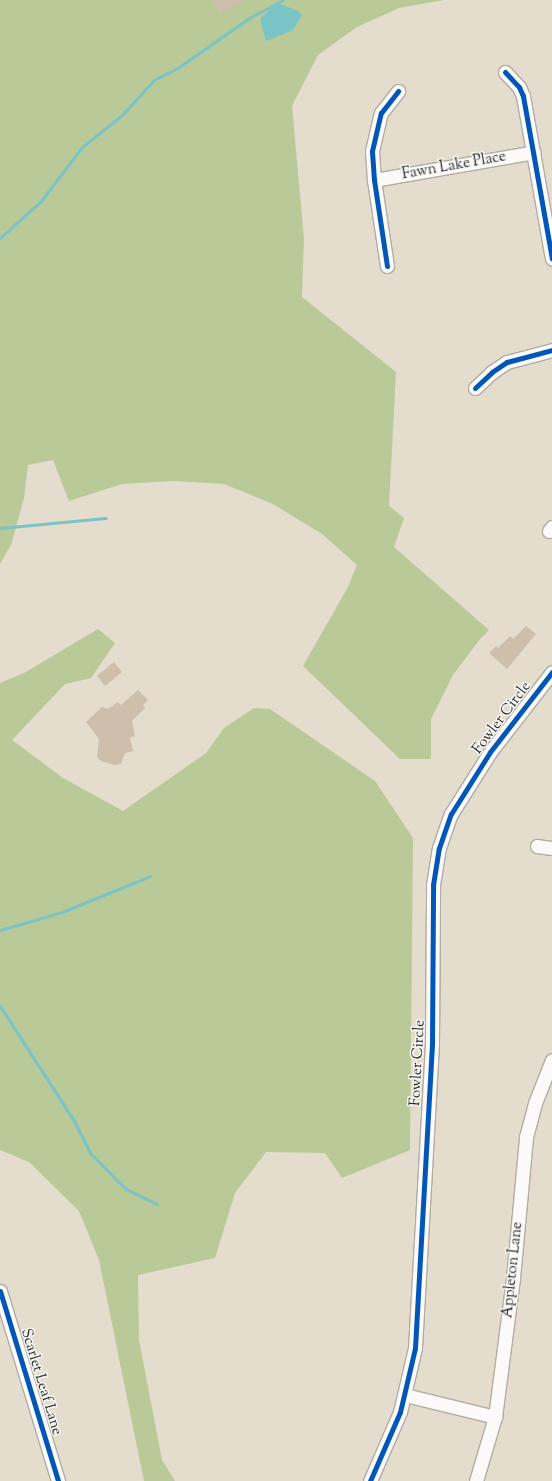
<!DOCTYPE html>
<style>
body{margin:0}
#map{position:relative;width:552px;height:1481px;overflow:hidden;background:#e4ddcd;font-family:"Sorts Mill Goudy",serif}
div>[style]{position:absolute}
.forest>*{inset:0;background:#b9c998}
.water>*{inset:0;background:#7ac4c7}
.stream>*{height:3px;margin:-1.5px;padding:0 1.5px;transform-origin:1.5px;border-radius:1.5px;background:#7ac4c7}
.building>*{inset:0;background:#cdbfab;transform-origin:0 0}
.roads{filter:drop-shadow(1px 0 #b0aca2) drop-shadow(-1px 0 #b0aca2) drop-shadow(0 1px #b0aca2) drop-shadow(0 -1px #b0aca2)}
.minor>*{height:13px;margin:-6.5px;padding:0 6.5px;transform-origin:6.5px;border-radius:6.5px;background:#fbfaf8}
.cycleway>*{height:5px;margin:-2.5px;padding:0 2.5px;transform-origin:2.5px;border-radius:2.5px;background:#0057b8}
span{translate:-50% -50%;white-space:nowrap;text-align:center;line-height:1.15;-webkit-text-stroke:3px #f6f6f2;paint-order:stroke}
.street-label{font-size:15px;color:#2b2b2b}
</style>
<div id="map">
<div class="forest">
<div style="clip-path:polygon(0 0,444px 0,399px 8px,357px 27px,318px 55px,292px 106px,304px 239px,302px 297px,396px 372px,389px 506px,404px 518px,394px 547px,489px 630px,480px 639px,453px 675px,431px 719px,431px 759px,400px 759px,303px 666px,348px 587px,357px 565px,322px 534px,273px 504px,224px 484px,173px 481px,122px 484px,69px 501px,53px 460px,28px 465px,24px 498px,11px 545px,0 564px)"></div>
<div style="clip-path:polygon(98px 629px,115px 643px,91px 678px,65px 684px,12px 740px,63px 778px,123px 811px,206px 753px,224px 728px,254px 708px,270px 709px,375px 781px,413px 838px,410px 1150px,342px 1178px,325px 1153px,266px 1152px,235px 1193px,215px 1258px,138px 1275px,139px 1340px,162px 1460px,175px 1481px,144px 1481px,99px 1260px,79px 1211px,29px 1162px,0 1150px,0 683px,24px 673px)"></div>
</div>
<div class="water">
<div style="clip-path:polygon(277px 3px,298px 11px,302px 15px,293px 30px,266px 41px,260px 19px)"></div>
</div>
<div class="stream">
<div style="left:0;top:238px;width:55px;rotate:-42.1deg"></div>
<div style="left:41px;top:201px;width:68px;rotate:-52.8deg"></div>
<div style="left:82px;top:147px;width:51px;rotate:-38.7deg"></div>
<div style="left:122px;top:115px;width:47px;rotate:-47.6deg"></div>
<div style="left:154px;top:80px;width:28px;rotate:-27deg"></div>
<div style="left:179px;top:67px;width:85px;rotate:-35deg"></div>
<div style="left:249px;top:18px;width:38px;rotate:-28deg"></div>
<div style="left:0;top:528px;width:106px;rotate:-5.4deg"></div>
<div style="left:0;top:930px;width:65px;rotate:-16.2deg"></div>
<div style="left:62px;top:912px;width:95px;rotate:-22.2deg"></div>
<div style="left:0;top:1006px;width:137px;rotate:57.2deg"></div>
<div style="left:74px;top:1121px;width:37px;rotate:63deg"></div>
<div style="left:91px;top:1154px;width:49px;rotate:45deg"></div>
<div style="left:126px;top:1189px;width:34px;rotate:26deg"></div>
</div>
<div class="building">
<div style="clip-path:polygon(212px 0,244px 0,220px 14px)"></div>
<div style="clip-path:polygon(526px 626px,536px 634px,507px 669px,489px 653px,496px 646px,498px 648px,510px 636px,513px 639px)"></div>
<div style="left:114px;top:662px;width:13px;height:22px;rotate:51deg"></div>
<div style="clip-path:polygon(138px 690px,148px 700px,143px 705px,145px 708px,132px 721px,135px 736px,130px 738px,133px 751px,125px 753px,121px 764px,114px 765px,101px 761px,97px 757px,99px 739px,86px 722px,102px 707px,108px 709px,118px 702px,121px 705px)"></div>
</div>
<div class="roads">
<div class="minor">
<div style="left:505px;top:72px;width:21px;rotate:47deg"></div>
<div style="left:519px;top:87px;width:10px;rotate:66deg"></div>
<div style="left:523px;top:96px;width:165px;rotate:79.9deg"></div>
<div style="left:374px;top:180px;width:162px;rotate:-9.9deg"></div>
<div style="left:387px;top:266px;width:87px;rotate:-98.6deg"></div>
<div style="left:374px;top:180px;width:29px;rotate:-94deg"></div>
<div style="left:372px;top:151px;width:39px;rotate:-77deg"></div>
<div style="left:381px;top:113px;width:28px;rotate:-52deg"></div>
<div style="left:475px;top:388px;width:23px;rotate:-43deg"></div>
<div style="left:492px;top:372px;width:18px;rotate:-34deg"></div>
<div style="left:507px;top:362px;width:47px;rotate:-14.9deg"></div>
<div style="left:549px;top:531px;width:5px;rotate:-53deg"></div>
<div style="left:537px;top:846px;width:15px;rotate:8deg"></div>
<div style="left:0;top:1291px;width:199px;rotate:73deg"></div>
<div style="left:405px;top:1395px;width:93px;rotate:13.7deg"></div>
<div style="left:370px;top:1481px;width:75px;rotate:-66.5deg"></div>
<div style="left:400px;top:1412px;width:66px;rotate:-76.8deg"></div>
<div style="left:415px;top:1348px;width:305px;rotate:-86.8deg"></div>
<div style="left:432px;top:1043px;width:158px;rotate:-89.6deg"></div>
<div style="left:433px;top:885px;width:37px;rotate:-81deg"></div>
<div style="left:439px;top:848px;width:36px;rotate:-71deg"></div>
<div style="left:451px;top:814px;width:73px;rotate:-57.8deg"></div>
<div style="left:490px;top:752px;width:101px;rotate:-52.2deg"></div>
<div style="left:476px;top:1481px;width:67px;rotate:-73.5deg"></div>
<div style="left:495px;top:1417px;width:140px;rotate:-82.6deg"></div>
<div style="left:513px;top:1278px;width:142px;rotate:-84.7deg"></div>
<div style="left:526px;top:1137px;width:35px;rotate:-75deg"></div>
<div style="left:535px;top:1103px;width:46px;rotate:-68.4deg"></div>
</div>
</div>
<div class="cycleway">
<div style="left:505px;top:72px;width:21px;rotate:47deg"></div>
<div style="left:519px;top:87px;width:10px;rotate:66deg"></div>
<div style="left:523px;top:96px;width:165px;rotate:79.9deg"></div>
<div style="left:387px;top:266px;width:87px;rotate:-98.6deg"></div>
<div style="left:374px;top:180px;width:29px;rotate:-94deg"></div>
<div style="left:372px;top:151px;width:39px;rotate:-77deg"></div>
<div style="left:381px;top:113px;width:28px;rotate:-52deg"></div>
<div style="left:475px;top:388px;width:23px;rotate:-43deg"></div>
<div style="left:492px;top:372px;width:18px;rotate:-34deg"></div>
<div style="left:507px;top:362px;width:47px;rotate:-14.9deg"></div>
<div style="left:0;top:1291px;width:199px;rotate:73deg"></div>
<div style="left:370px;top:1481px;width:75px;rotate:-66.5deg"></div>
<div style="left:400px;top:1412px;width:66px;rotate:-76.8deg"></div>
<div style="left:415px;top:1348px;width:305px;rotate:-86.8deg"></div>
<div style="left:432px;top:1043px;width:158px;rotate:-89.6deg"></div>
<div style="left:433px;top:885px;width:37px;rotate:-81deg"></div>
<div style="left:439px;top:848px;width:36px;rotate:-71deg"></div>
<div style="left:451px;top:814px;width:73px;rotate:-57.8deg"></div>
<div style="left:490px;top:752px;width:101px;rotate:-52.2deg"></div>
</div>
<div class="street-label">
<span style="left:454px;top:166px;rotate:-10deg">Fawn Lake Place</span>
<span style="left:502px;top:718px;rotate:-53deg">Fowler Circle</span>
<span style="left:418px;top:1063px;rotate:-87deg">Fowler Circle</span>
<span style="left:513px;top:1270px;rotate:-84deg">Appleton Lane</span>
<span style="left:41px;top:1382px;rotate:73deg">Scarlet Leaf Lane</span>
</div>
</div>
